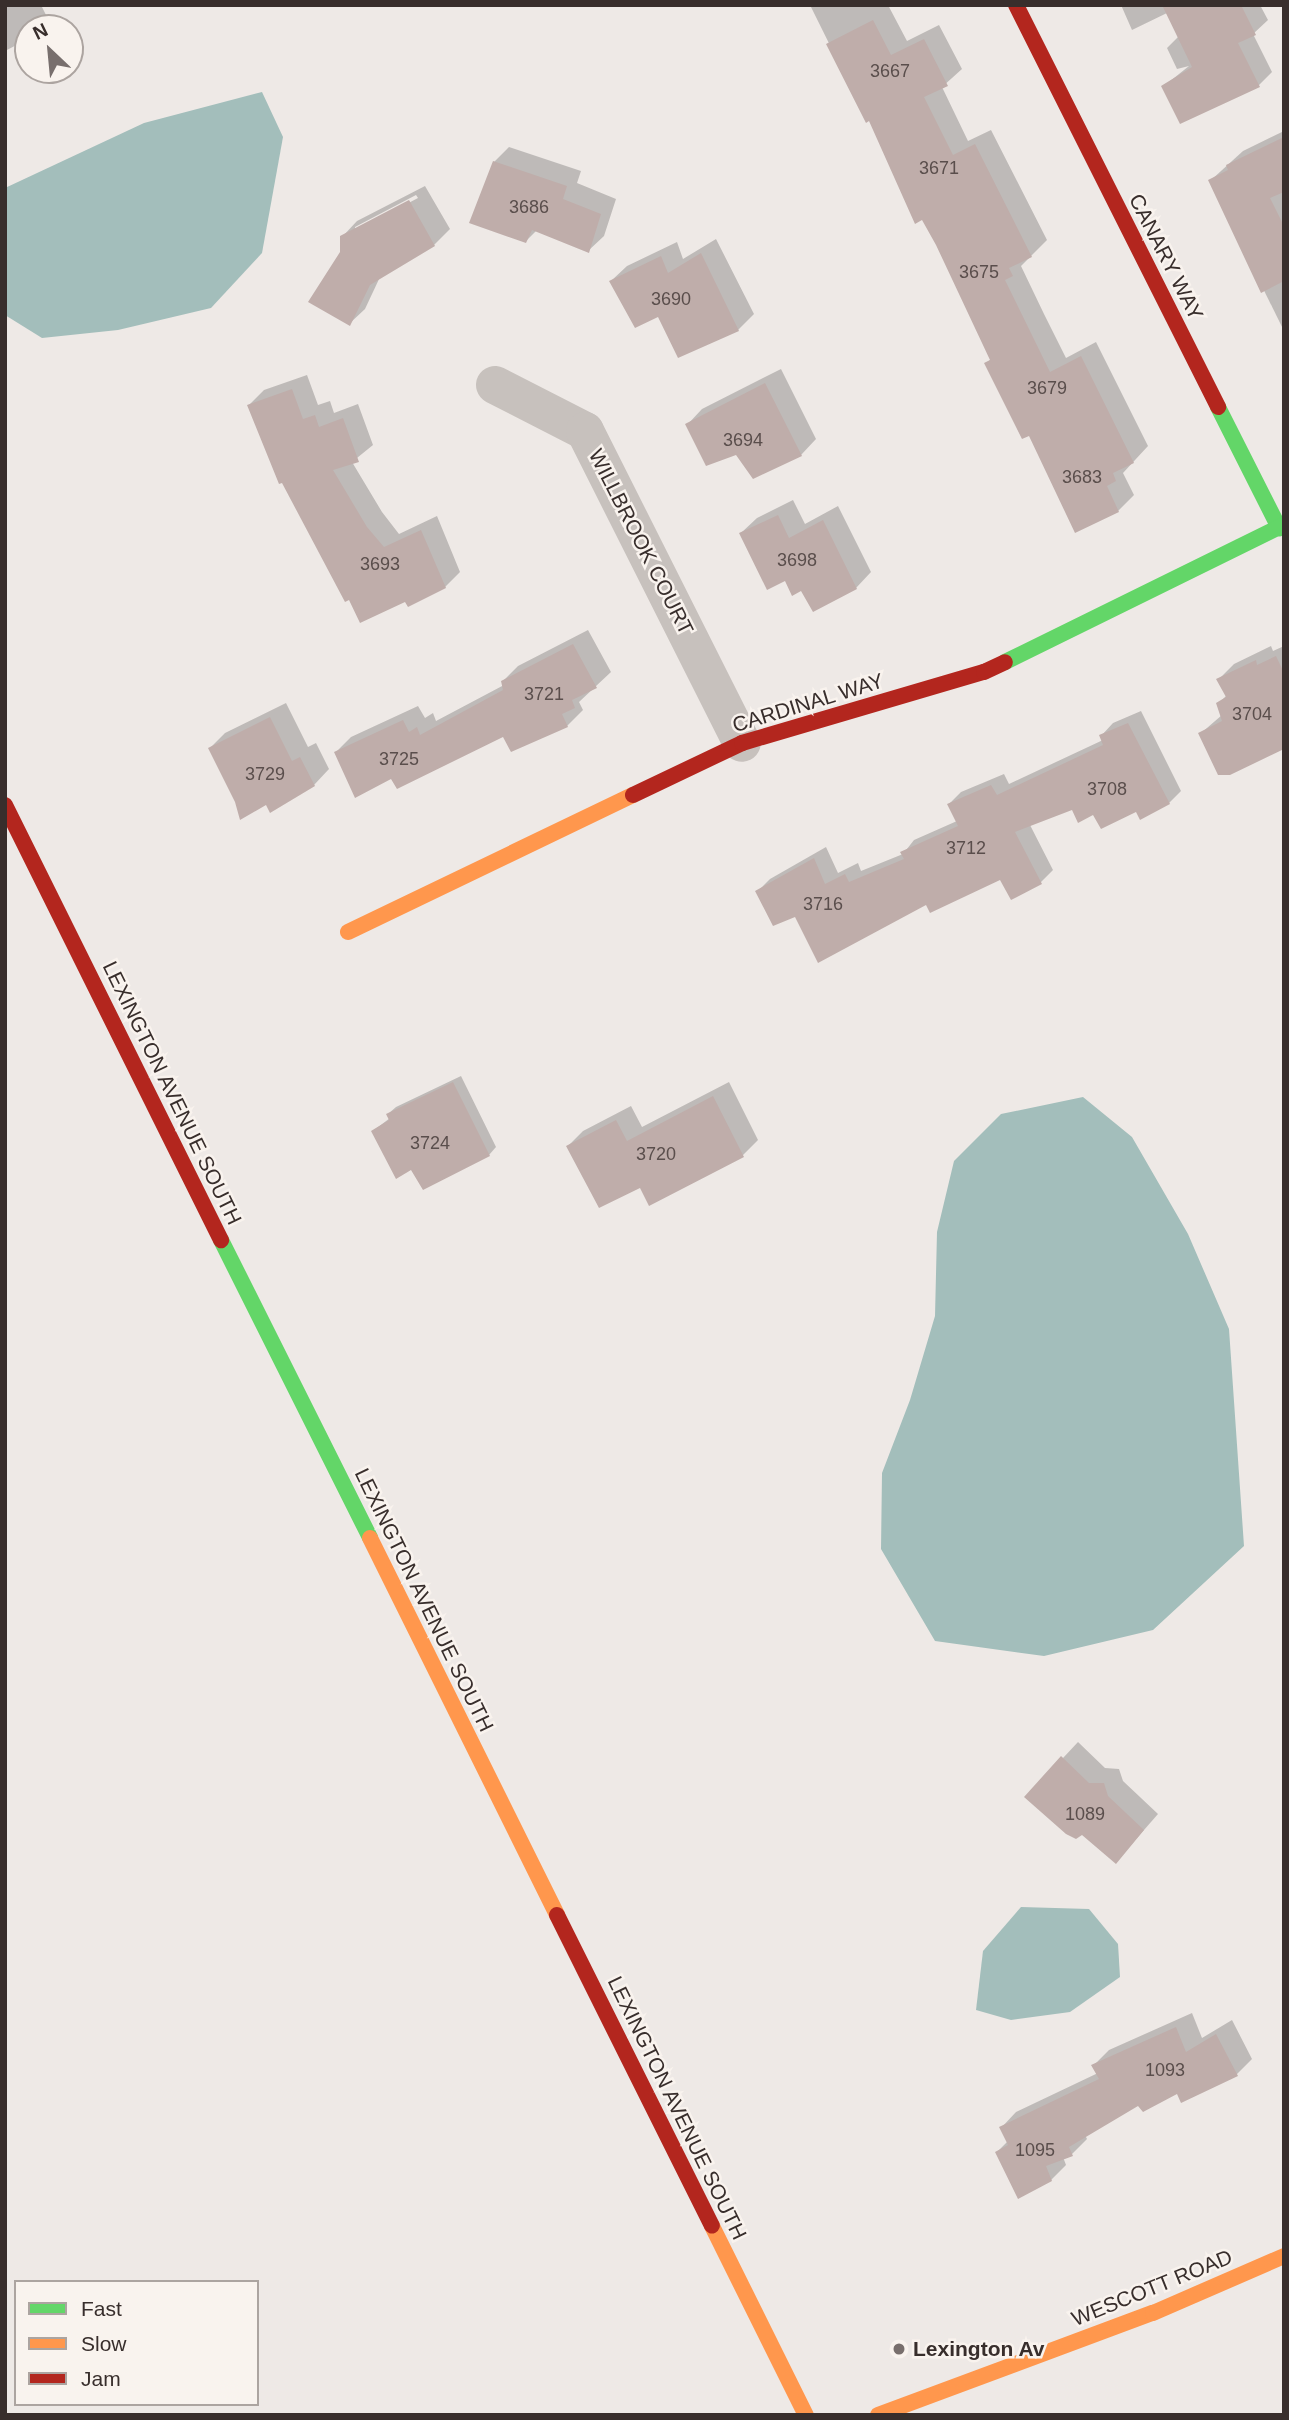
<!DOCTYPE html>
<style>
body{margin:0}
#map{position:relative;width:1289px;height:2420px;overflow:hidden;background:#eee9e6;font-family:Arial,sans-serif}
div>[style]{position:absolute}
.water>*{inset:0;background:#a3bebb}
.shadow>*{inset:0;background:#0003}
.building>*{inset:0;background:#bfadaa}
.street>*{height:38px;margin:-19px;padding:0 19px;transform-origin:19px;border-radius:19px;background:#c7c1bd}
.fast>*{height:16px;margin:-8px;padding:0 8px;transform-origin:8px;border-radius:8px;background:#63d668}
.slow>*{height:16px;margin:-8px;padding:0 8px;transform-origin:8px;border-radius:8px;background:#ff974d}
.jam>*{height:16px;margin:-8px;padding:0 8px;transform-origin:8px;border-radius:8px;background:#b3261e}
.dots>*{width:19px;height:19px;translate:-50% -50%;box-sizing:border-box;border:4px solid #f9f3ee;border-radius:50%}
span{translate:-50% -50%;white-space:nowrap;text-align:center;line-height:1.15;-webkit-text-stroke:5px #f9f3ee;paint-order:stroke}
.number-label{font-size:18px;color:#5a4e4c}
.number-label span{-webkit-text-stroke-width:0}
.street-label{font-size:21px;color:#382e2c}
.poi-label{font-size:21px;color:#382e2c;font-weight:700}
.left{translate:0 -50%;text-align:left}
.frame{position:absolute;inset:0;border:7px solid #382e2c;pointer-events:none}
.legend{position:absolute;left:14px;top:2280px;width:245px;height:126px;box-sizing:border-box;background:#f9f3ee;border:2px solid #aca4a0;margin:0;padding:9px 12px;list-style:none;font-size:21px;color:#382e2c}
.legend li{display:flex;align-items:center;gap:14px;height:35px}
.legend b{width:35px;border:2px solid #aca4a0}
.north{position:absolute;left:14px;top:14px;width:70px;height:70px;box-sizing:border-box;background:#f9f3ee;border:2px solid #aca4a0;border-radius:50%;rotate:334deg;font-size:19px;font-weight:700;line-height:28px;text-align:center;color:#382e2c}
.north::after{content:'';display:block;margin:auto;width:24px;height:32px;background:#786f6d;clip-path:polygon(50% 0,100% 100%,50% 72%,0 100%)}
</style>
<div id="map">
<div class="water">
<div style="clip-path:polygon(262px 92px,283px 137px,262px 253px,211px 308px,118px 330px,42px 338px,5px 315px,5px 188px,144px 123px)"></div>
<div style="clip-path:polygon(1083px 1097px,1132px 1137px,1188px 1234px,1229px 1329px,1244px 1546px,1153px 1630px,1044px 1656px,935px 1641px,881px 1549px,882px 1473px,910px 1400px,935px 1316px,937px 1232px,954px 1161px,1001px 1114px)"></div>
<div style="clip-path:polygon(1021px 1907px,1089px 1909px,1118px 1944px,1120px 1977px,1070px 2012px,1011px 2020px,976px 2010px,983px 1951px)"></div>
</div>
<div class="shadow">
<div style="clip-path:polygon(5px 5px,41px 5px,49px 21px,42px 28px,28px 28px,28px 39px,5px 51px)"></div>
<div style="clip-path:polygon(810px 5px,888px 5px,907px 41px,939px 25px,962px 69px,942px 87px,968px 141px,991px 130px,1047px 240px,1021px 266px,1044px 314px,1066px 358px,1096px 342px,1148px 446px,1123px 473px,1134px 495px,1118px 511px,1030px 434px,986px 364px,991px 359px,937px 244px,870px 119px,867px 120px)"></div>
<div style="clip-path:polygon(1121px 5px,1260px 5px,1268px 20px,1253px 34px,1272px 72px,1259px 85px,1164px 86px,1189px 66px,1177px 69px,1167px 48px,1179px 36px,1167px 13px,1132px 30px)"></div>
<div style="clip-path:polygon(1284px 131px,1284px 331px,1210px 181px,1243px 151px)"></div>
<div style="clip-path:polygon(509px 147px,581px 171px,577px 183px,616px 199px,604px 236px,588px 251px,537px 230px,526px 241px,494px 162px)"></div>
<div style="clip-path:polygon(evenodd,425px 186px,450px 229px,434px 245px,380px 277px,365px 309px,349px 324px,342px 237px,357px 221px,425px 186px,416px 195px,418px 198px,355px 231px,355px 227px,416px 195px)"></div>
<div style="clip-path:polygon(716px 239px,754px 314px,738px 330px,679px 356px,659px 315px,611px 281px,627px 266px,677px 242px,683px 259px)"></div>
<div style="clip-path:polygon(781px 369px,816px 439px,801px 455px,737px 453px,687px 425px,702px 409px)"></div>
<div style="clip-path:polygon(307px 375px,318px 405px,330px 401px,334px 413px,358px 404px,373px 445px,352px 462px,382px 512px,399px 534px,437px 516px,460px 572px,445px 587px,408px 604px,249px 405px,264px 390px)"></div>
<div style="clip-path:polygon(793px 500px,805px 524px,838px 506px,871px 572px,856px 588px,802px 589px,785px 579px,741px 533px,757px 518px)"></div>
<div style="clip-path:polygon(588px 630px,611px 672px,579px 702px,583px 710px,567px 726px,512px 750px,504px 735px,392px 777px,336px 752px,351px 737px,418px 706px,425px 718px,433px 713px,436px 721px,504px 685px,503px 681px,518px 666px)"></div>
<div style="clip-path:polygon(1271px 646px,1273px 651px,1284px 646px,1284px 747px,1200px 734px,1222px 715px,1218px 704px,1227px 695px,1219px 679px,1234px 664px)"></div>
<div style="clip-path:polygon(286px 703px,308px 747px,316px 743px,329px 769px,314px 785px,267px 803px,236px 801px,210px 748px,225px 733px)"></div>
<div style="clip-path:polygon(1141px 711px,1181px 791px,1169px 803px,1094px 813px,1072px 808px,1030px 825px,1053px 870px,1041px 882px,1001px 878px,927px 903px,796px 915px,758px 891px,770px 879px,826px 847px,838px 873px,858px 863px,861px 871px,903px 854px,914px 840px,957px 821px,949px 804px,961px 792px,1004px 774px,1009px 784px,1103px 740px,1101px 736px,1113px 723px)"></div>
<div style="clip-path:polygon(461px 1076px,496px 1147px,489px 1155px,412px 1168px,373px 1131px,390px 1118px,388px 1114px,396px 1107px)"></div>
<div style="clip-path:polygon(729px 1082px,758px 1140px,743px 1155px,640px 1185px,568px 1146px,583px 1131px,631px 1106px,642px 1127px)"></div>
<div style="clip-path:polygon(1078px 1742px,1105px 1768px,1119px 1769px,1123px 1781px,1158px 1814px,1116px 1862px,1083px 1833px,1063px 1758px)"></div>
<div style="clip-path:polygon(1192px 2013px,1202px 2038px,1232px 2020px,1252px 2059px,1237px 2074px,1139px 2103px,1085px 2135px,1087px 2139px,1072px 2154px,1063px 2157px,1066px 2165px,1051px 2180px,997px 2152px,1008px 2141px,1001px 2128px,1016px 2112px,1098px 2073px,1094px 2065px,1109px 2050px)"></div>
</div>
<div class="building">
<div style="clip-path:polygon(1162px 5px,1241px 5px,1256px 35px,1238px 43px,1260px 87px,1180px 124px,1161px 86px,1192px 67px)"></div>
<div style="clip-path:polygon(873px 20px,891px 55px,924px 39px,948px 86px,924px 97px,953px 155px,975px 144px,1032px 257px,1009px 268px,1013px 276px,1005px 280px,1029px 329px,1050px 372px,1081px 356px,1134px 463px,1113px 473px,1116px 481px,1107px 486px,1119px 512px,1075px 533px,1029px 436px,1022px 439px,984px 363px,990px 360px,936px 245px,922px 220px,915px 224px,869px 121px,866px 123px,826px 44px)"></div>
<div style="clip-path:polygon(1284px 137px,1284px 192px,1270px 198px,1284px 226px,1284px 281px,1261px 293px,1208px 180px,1228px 170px,1226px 165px)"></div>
<div style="clip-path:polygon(493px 161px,567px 186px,563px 199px,601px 214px,589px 253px,532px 230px,526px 243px,469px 223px)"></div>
<div style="clip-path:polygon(409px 200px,435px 246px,370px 285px,350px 326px,308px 302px,340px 252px,340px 236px)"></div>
<div style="clip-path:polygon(701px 253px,739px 331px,678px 358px,658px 317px,635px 328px,609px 281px,661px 256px,668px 273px)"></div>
<div style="clip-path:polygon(765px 383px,802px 456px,753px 479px,736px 455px,706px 466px,685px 424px)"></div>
<div style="clip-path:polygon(292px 389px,303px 419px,315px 415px,319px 427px,343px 418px,359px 462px,333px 470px,367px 527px,384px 547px,421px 530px,446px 588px,408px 607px,405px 602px,360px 623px,349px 600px,345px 602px,282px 483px,279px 484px,247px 405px)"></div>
<div style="clip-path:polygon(778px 515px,789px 538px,823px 520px,857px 589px,813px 612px,801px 591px,792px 596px,785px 581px,767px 590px,739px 533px)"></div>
<div style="clip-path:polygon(573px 644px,597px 688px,572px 700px,575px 708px,562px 714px,568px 727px,511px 752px,503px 737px,397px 789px,391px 779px,355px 798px,334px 752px,403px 720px,409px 732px,417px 727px,420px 735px,503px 690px,501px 681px)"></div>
<div style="clip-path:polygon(1276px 656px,1284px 673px,1284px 749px,1230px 775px,1218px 775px,1198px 733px,1222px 721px,1216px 703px,1226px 697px,1216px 679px,1256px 660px,1257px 665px)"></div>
<div style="clip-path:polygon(270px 717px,292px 761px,300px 757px,315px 786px,270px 813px,266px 805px,240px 820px,235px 802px,208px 748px)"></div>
<div style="clip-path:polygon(1128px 723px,1170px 804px,1140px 820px,1136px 812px,1101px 829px,1093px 815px,1078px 823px,1072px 810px,1015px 832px,1042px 884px,1011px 900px,1000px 880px,930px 913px,926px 905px,818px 963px,795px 917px,773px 926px,755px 891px,814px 858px,825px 884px,845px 874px,849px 882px,904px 859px,900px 852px,958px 826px,947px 804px,991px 785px,997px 795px,1103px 745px,1099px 735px)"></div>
<div style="clip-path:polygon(453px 1082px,490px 1156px,423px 1190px,411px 1170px,396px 1179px,371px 1131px,389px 1120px,386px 1114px)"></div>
<div style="clip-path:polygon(713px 1096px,744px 1157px,649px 1206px,640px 1188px,599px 1208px,566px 1146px,616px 1120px,627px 1141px)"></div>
<div style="clip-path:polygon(1061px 1756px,1089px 1783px,1104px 1783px,1108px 1796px,1144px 1830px,1116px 1864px,1082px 1835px,1076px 1839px,1066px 1834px,1024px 1797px)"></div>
<div style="clip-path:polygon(1176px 2027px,1186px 2052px,1216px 2034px,1238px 2076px,1181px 2103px,1177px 2094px,1143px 2112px,1138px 2106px,1069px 2147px,1073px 2156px,1046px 2166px,1052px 2181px,1018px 2199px,995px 2152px,1008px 2145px,999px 2127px,1099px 2079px,1091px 2065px)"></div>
</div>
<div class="street">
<div style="left:495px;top:385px;width:101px;rotate:27.1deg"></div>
<div style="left:585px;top:431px;width:349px;rotate:63.3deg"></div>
</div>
<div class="fast">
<div style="left:1218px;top:407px;width:136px;rotate:63.2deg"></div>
<div style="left:1005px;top:662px;width:311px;rotate:-26.2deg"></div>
<div style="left:221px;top:1240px;width:333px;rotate:63.4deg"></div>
</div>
<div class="slow">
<div style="left:348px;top:932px;width:316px;rotate:-25.7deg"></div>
<div style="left:370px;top:1538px;width:421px;rotate:63.6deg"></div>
<div style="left:712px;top:2226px;width:211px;rotate:63.6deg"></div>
<div style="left:878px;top:2415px;width:293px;rotate:-20.4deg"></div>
<div style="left:1153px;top:2313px;width:143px;rotate:-23.5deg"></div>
</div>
<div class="jam">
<div style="left:1016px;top:5px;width:450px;rotate:63.3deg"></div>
<div style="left:633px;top:795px;width:121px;rotate:-25.5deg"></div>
<div style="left:742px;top:743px;width:252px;rotate:-16.4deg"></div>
<div style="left:984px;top:672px;width:23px;rotate:-25deg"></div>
<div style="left:5px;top:805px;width:486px;rotate:63.6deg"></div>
<div style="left:557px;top:1915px;width:347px;rotate:63.5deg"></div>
</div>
<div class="dots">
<div style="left:899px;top:2349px;background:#786f6d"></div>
</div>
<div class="number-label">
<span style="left:890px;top:71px">3667</span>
<span style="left:939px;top:168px">3671</span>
<span style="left:529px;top:207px">3686</span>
<span style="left:979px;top:272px">3675</span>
<span style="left:671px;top:299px">3690</span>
<span style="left:1047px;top:388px">3679</span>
<span style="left:743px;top:440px">3694</span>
<span style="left:1082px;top:477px">3683</span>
<span style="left:797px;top:560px">3698</span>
<span style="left:380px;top:564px">3693</span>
<span style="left:544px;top:694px">3721</span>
<span style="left:1252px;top:714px">3704</span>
<span style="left:399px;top:759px">3725</span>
<span style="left:265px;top:774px">3729</span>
<span style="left:1107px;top:789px">3708</span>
<span style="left:966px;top:848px">3712</span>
<span style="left:823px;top:904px">3716</span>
<span style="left:430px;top:1143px">3724</span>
<span style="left:656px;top:1154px">3720</span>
<span style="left:1085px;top:1814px">1089</span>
<span style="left:1165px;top:2070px">1093</span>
<span style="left:1035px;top:2150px">1095</span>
</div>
<div class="street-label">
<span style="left:1166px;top:257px;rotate:63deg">CANARY WAY</span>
<span style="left:641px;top:542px;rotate:63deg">WILLBROOK COURT</span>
<span style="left:808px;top:703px;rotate:-17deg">CARDINAL WAY</span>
<span style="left:172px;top:1093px;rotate:64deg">LEXINGTON AVENUE SOUTH</span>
<span style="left:424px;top:1600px;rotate:64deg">LEXINGTON AVENUE SOUTH</span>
<span style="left:677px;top:2108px;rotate:64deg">LEXINGTON AVENUE SOUTH</span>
<span style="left:1152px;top:2288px;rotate:-22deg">WESCOTT ROAD</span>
</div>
<div class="poi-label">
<span class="left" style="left:913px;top:2349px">Lexington Av</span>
</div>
<div class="frame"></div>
<ul class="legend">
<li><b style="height:9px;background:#63d668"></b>Fast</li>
<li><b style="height:9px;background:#ff974d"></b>Slow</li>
<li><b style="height:9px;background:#b3261e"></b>Jam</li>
</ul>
<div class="north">N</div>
</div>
